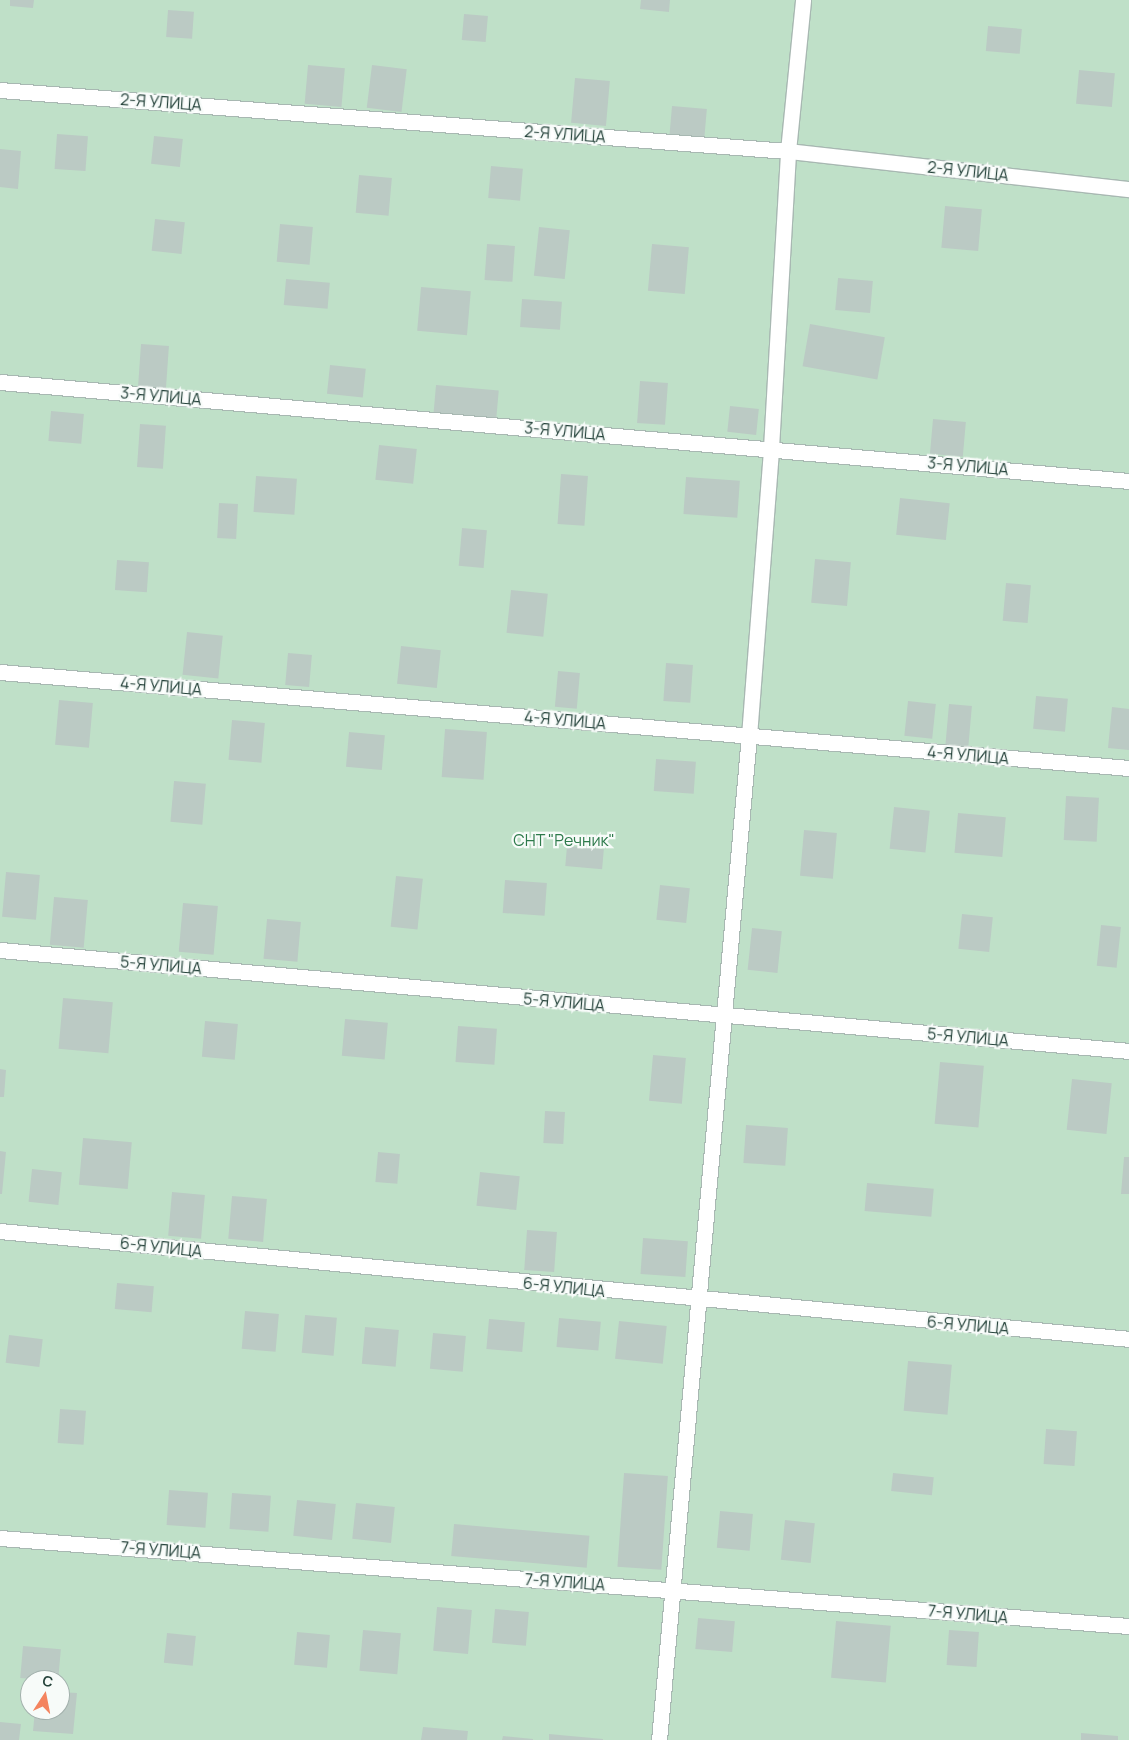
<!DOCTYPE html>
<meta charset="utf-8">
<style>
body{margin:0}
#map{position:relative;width:1129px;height:1740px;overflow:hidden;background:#e6efeb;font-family:Manrope,sans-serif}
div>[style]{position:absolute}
.green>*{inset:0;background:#bfe0c8}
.building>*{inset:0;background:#bbcac4;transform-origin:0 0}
.roads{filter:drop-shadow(1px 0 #a8b8b2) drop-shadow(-1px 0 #a8b8b2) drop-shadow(0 1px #a8b8b2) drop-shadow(0 -1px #a8b8b2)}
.minor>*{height:15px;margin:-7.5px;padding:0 7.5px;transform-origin:7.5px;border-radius:7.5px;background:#fff}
span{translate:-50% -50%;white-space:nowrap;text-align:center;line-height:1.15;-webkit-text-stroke:4.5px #f7fbf9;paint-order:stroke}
.street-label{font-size:16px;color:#24423a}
.park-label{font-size:16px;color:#2d7a4b}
.north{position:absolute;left:20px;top:1670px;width:50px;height:50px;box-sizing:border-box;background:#f7fbf9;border:1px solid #a3b1ad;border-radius:50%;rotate:11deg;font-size:14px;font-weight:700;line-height:20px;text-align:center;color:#24423a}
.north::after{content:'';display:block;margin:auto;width:18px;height:22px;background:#f4845f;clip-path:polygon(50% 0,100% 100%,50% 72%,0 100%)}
</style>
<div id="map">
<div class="green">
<div style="clip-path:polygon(evenodd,0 0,1129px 0,1129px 1740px,0 1740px,0 0,30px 1680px,60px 1680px,60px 1710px,30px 1710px,30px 1680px)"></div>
</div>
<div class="building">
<div style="clip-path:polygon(10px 0,34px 0,33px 8px,10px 6px)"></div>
<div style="clip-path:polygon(641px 0,670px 0,669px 12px,640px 9px)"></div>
<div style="left:168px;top:10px;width:26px;height:27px;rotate:4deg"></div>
<div style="left:464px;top:14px;width:24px;height:26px;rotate:5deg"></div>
<div style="left:988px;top:26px;width:34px;height:25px;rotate:5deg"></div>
<div style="left:308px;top:65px;width:37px;height:39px;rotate:5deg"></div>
<div style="left:372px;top:65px;width:35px;height:43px;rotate:7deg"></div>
<div style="left:1079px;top:70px;width:36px;height:34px;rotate:5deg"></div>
<div style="left:575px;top:78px;width:35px;height:45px;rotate:5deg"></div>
<div style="left:672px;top:106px;width:35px;height:29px;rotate:5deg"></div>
<div style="left:57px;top:134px;width:31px;height:35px;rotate:4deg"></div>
<div style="left:154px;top:136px;width:29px;height:28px;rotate:6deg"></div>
<div style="clip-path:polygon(0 149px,21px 151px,18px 189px,0 187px)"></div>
<div style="left:491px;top:166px;width:32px;height:32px;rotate:5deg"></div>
<div style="left:359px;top:175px;width:33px;height:38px;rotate:5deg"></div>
<div style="left:945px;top:206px;width:37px;height:42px;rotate:5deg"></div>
<div style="left:155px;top:219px;width:30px;height:32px;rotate:6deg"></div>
<div style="left:280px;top:224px;width:33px;height:38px;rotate:5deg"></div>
<div style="left:539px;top:227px;width:31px;height:49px;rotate:6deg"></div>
<div style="left:487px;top:244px;width:28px;height:36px;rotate:4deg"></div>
<div style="left:652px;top:244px;width:37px;height:47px;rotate:5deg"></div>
<div style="left:838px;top:278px;width:35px;height:32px;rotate:5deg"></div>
<div style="left:286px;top:279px;width:44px;height:26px;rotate:5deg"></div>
<div style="left:421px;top:287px;width:50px;height:44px;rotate:5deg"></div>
<div style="left:522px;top:299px;width:40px;height:28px;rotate:4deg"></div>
<div style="left:810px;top:324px;width:76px;height:43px;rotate:10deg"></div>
<div style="left:141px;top:344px;width:28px;height:43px;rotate:4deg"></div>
<div style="left:330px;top:365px;width:36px;height:29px;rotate:6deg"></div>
<div style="left:640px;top:381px;width:28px;height:42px;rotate:4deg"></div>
<div style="left:436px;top:385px;width:63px;height:28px;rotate:5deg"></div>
<div style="left:730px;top:406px;width:29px;height:26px;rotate:6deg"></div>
<div style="left:51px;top:411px;width:33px;height:30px;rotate:5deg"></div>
<div style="left:933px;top:419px;width:33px;height:35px;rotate:5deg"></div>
<div style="left:140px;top:424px;width:26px;height:43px;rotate:4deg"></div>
<div style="left:379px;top:445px;width:38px;height:35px;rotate:6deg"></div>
<div style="left:561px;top:474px;width:27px;height:50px;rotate:4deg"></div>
<div style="left:256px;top:476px;width:41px;height:36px;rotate:4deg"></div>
<div style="left:686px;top:477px;width:54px;height:37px;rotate:4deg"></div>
<div style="left:900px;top:498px;width:50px;height:37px;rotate:6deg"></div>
<div style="left:219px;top:503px;width:19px;height:35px;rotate:3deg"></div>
<div style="left:462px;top:528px;width:25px;height:38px;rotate:5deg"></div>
<div style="left:815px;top:559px;width:36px;height:44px;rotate:5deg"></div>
<div style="left:117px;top:560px;width:32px;height:30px;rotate:4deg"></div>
<div style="left:1006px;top:583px;width:25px;height:38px;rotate:5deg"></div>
<div style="left:511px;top:590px;width:37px;height:43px;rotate:6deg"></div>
<div style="left:187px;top:632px;width:36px;height:43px;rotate:6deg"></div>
<div style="left:401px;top:646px;width:40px;height:38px;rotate:6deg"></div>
<div style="left:288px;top:653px;width:24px;height:32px;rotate:5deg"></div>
<div style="left:666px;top:663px;width:27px;height:38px;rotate:4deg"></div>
<div style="left:558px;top:671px;width:22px;height:36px;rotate:5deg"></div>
<div style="left:1036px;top:696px;width:32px;height:33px;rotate:5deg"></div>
<div style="left:59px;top:700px;width:34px;height:45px;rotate:5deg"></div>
<div style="left:908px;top:701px;width:28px;height:35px;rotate:6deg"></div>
<div style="left:949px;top:704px;width:23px;height:41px;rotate:5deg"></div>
<div style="clip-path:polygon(1112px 707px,1129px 709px,1129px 750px,1108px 748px)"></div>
<div style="left:232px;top:720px;width:33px;height:40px;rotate:5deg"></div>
<div style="left:445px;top:729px;width:42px;height:48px;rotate:4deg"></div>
<div style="left:349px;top:732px;width:36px;height:35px;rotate:5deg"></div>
<div style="left:656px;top:759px;width:40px;height:32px;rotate:4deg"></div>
<div style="left:174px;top:781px;width:32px;height:41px;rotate:5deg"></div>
<div style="left:1066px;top:796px;width:33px;height:44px;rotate:3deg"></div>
<div style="left:894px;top:807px;width:36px;height:42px;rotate:6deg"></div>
<div style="left:958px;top:813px;width:48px;height:40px;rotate:5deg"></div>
<div style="left:804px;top:830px;width:33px;height:46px;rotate:5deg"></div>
<div style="left:567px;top:846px;width:37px;height:20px;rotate:5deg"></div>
<div style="left:6px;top:872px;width:34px;height:45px;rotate:5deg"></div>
<div style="left:396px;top:876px;width:27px;height:51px;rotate:6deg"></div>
<div style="left:505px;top:880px;width:42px;height:33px;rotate:4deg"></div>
<div style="left:660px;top:885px;width:30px;height:35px;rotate:6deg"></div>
<div style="left:54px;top:897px;width:34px;height:48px;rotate:5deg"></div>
<div style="left:183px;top:903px;width:35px;height:49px;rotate:5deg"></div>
<div style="left:962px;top:914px;width:31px;height:35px;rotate:6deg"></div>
<div style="left:267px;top:919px;width:34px;height:40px;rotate:5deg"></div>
<div style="left:1101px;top:925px;width:20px;height:41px;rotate:6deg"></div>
<div style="left:752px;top:928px;width:30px;height:42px;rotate:6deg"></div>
<div style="left:63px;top:998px;width:50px;height:51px;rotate:5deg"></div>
<div style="left:345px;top:1019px;width:43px;height:37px;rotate:5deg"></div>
<div style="left:205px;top:1021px;width:33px;height:36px;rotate:5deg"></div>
<div style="left:458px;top:1026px;width:39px;height:36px;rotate:4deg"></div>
<div style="left:653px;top:1055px;width:33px;height:46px;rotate:5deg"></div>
<div style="left:940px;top:1062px;width:44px;height:62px;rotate:5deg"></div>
<div style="clip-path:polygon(0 1069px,6px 1070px,4px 1097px,0 1097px)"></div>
<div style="left:1072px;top:1079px;width:40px;height:51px;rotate:6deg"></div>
<div style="left:545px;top:1111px;width:20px;height:32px;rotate:3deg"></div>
<div style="left:746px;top:1125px;width:42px;height:38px;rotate:4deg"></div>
<div style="left:83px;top:1138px;width:49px;height:47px;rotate:5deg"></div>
<div style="clip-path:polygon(0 1151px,6px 1152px,2px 1194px,0 1194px)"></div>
<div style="left:378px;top:1152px;width:22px;height:30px;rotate:5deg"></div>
<div style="clip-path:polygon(1124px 1157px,1129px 1157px,1129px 1194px,1121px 1194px)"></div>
<div style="left:32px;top:1169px;width:30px;height:33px;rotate:6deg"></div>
<div style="left:480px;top:1172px;width:40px;height:34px;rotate:6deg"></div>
<div style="left:867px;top:1183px;width:67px;height:28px;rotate:5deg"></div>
<div style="left:172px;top:1192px;width:33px;height:44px;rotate:5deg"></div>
<div style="left:232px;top:1196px;width:35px;height:43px;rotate:5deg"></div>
<div style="left:527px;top:1230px;width:30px;height:40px;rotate:4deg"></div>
<div style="left:643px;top:1238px;width:45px;height:36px;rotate:4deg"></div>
<div style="left:117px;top:1283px;width:37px;height:26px;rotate:5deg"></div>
<div style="left:245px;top:1311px;width:34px;height:38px;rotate:5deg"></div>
<div style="left:305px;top:1315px;width:32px;height:38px;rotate:5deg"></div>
<div style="left:559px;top:1318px;width:42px;height:29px;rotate:5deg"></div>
<div style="left:489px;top:1319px;width:36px;height:30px;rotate:5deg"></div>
<div style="left:619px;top:1321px;width:48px;height:38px;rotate:6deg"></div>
<div style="left:365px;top:1327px;width:34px;height:37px;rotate:5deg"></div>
<div style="left:433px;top:1333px;width:33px;height:36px;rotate:5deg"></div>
<div style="left:9px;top:1335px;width:34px;height:28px;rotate:7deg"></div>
<div style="left:908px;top:1361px;width:44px;height:50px;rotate:5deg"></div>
<div style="left:60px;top:1409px;width:26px;height:34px;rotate:4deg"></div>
<div style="left:1046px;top:1429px;width:31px;height:35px;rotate:4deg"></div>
<div style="left:624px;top:1473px;width:44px;height:94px;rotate:4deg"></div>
<div style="left:893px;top:1473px;width:41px;height:18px;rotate:6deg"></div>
<div style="left:169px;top:1490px;width:39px;height:35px;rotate:4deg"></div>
<div style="left:232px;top:1493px;width:39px;height:36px;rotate:4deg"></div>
<div style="left:297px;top:1500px;width:39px;height:36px;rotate:6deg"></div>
<div style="left:356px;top:1503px;width:39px;height:36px;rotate:6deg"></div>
<div style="left:720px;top:1511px;width:33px;height:37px;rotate:5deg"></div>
<div style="left:785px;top:1520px;width:30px;height:40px;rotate:6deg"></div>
<div style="left:454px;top:1524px;width:136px;height:32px;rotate:5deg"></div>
<div style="left:437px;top:1607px;width:35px;height:44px;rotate:5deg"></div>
<div style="left:495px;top:1609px;width:34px;height:34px;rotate:5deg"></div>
<div style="left:698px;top:1618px;width:37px;height:31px;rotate:5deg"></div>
<div style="left:836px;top:1621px;width:55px;height:57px;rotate:5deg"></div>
<div style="left:363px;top:1630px;width:38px;height:41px;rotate:5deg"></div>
<div style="left:949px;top:1630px;width:30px;height:35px;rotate:4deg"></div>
<div style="left:297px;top:1632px;width:33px;height:33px;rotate:5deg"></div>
<div style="left:167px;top:1633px;width:29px;height:30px;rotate:6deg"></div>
<div style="left:23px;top:1646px;width:38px;height:32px;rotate:5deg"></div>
<div style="clip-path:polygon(60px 1692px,77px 1693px,73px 1734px,33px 1731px,35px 1710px,60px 1710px)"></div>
<div style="clip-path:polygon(0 1722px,21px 1724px,19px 1740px,0 1740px)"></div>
<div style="clip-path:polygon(423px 1727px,468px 1731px,467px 1740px,421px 1740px)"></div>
<div style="clip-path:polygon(1081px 1733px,1118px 1736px,1118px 1740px,1081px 1740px)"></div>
<div style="clip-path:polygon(549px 1734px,603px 1739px,603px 1740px,549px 1740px)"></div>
<div style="clip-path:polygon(503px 1736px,533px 1739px,533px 1740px,502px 1740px)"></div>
</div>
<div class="roads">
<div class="minor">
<div style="left:0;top:90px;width:790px;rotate:4.43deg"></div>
<div style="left:788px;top:151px;width:343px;rotate:6.4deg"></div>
<div style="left:0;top:382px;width:1133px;rotate:5.01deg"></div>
<div style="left:0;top:672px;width:1133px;rotate:4.86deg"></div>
<div style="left:0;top:950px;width:1134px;rotate:5.11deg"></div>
<div style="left:0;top:1231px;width:1134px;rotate:5.46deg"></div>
<div style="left:0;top:1538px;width:1132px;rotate:4.46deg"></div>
<div style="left:659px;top:1740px;width:1008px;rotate:-84.88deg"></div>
<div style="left:749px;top:736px;width:289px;rotate:-85.6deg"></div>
<div style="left:771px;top:448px;width:297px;rotate:-86.7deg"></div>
<div style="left:788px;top:151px;width:152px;rotate:-84.3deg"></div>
</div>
</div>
<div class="street-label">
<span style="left:161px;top:102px;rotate:4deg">2-Я УЛИЦА</span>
<span style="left:565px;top:134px;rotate:4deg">2-Я УЛИЦА</span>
<span style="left:968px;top:171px;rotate:6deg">2-Я УЛИЦА</span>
<span style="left:161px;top:396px;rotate:5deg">3-Я УЛИЦА</span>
<span style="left:565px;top:431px;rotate:5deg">3-Я УЛИЦА</span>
<span style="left:968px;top:466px;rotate:5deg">3-Я УЛИЦА</span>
<span style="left:161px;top:686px;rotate:5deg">4-Я УЛИЦА</span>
<span style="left:565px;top:720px;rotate:5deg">4-Я УЛИЦА</span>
<span style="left:968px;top:755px;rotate:5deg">4-Я УЛИЦА</span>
<span style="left:161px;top:965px;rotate:5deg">5-Я УЛИЦА</span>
<span style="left:564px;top:1002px;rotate:5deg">5-Я УЛИЦА</span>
<span style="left:968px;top:1037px;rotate:5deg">5-Я УЛИЦА</span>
<span style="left:161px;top:1247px;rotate:6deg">6-Я УЛИЦА</span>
<span style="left:564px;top:1287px;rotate:6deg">6-Я УЛИЦА</span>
<span style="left:968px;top:1325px;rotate:5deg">6-Я УЛИЦА</span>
<span style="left:161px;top:1550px;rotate:4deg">7-Я УЛИЦА</span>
<span style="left:565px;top:1582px;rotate:4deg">7-Я УЛИЦА</span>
<span style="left:968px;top:1614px;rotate:5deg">7-Я УЛИЦА</span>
</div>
<div class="park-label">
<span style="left:564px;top:840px">СНТ "Речник"</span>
</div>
<div class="north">С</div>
</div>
